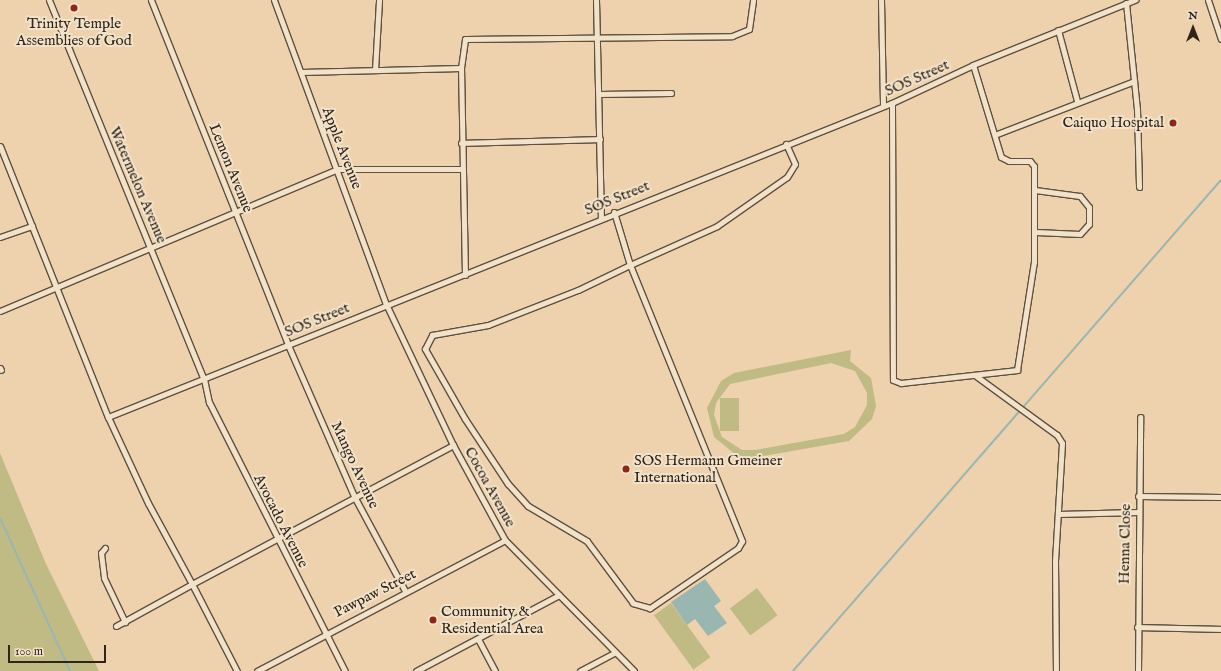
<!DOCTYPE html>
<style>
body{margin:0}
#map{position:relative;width:1221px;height:671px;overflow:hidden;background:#edd2ad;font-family:"IM FELL English",serif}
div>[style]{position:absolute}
.green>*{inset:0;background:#c0ba85;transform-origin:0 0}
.water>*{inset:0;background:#9ab6b1}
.stream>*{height:2px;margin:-1px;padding:0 1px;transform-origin:1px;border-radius:1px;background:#9ab6b1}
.roads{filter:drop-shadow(1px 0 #5f503f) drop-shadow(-1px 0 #5f503f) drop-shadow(0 1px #5f503f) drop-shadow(0 -1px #5f503f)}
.minor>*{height:5px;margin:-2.5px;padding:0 2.5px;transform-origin:2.5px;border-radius:2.5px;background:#f3e2ca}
.dots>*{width:11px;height:11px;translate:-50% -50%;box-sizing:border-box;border:2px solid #f3e2ca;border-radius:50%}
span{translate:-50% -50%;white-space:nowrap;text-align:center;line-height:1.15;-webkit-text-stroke:4px #f3e2ca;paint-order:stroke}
.poi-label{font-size:15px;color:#30251a}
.right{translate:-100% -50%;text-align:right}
.left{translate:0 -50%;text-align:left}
.street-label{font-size:15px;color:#30251a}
.north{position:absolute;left:1173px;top:8px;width:40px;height:40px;-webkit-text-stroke:3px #f3e2ca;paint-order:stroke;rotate:0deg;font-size:11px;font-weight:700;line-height:16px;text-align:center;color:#30251a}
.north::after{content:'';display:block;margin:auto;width:14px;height:18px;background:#30251a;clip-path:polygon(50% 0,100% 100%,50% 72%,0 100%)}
.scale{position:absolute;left:8px;top:645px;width:98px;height:18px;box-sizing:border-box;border:2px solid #30251a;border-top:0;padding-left:5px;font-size:12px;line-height:14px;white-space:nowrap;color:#30251a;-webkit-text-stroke:3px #f3e2ca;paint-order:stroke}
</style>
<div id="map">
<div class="green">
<div style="clip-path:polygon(evenodd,851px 350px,850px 361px,871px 378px,876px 406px,872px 419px,849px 441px,752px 458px,737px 456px,714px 437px,707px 408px,721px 381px,734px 373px,851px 350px,831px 363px,855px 371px,867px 393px,867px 405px,855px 427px,844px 434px,755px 450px,742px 450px,722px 437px,714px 415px,716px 403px,730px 384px,831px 363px)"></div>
<div style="left:720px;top:398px;width:19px;height:33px"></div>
<div style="clip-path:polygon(0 453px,46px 564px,99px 671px,0 671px)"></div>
<div style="left:757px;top:588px;width:34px;height:34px;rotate:53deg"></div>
<div style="left:671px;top:603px;width:67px;height:21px;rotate:54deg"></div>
</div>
<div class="water">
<div style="clip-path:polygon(705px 579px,721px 601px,714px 606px,727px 623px,708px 636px,695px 619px,687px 625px,671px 602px)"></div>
</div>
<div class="stream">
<div style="left:0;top:518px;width:168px;rotate:65.4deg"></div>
<div style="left:793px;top:671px;width:651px;rotate:-48.92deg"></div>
</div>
<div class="roads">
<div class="minor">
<div style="left:49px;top:0;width:409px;rotate:67.8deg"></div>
<div style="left:204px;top:379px;width:24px;rotate:78deg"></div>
<div style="left:209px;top:402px;width:301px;rotate:63.2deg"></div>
<div style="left:151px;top:0;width:371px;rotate:68.3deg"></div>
<div style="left:288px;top:345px;width:167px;rotate:66.4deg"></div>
<div style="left:355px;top:498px;width:106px;rotate:61.7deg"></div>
<div style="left:274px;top:0;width:324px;rotate:69.8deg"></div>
<div style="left:386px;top:304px;width:156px;rotate:64.6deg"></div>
<div style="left:453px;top:445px;width:108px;rotate:61.3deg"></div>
<div style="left:505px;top:540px;width:184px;rotate:45.4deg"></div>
<div style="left:596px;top:0;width:218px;rotate:88.7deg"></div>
<div style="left:881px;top:0;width:106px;rotate:88.9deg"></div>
<div style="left:1208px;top:0;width:41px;rotate:71.6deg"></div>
<div style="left:1126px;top:3px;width:107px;rotate:84.1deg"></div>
<div style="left:1137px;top:109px;width:78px;rotate:88.5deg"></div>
<div style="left:1058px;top:30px;width:73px;rotate:75deg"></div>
<div style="left:375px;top:70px;width:70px;rotate:-86.7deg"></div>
<div style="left:301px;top:72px;width:160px;rotate:-1.4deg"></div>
<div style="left:599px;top:94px;width:72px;rotate:-0.8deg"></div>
<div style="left:892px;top:103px;width:277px;rotate:89.8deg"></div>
<div style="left:893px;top:380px;width:9px;rotate:21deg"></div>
<div style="left:901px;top:383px;width:117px;rotate:-6.4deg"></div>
<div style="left:1017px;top:370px;width:109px;rotate:-81.1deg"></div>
<div style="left:1034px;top:262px;width:96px;rotate:-90deg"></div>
<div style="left:1034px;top:166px;width:6px;rotate:-129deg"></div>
<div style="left:1030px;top:161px;width:21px;rotate:180deg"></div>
<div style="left:1009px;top:161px;width:9px;rotate:-153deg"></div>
<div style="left:1001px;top:157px;width:96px;rotate:-106.9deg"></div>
<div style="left:997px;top:134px;width:147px;rotate:-21.1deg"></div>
<div style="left:461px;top:143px;width:139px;rotate:-1.6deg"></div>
<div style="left:0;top:146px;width:292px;rotate:68.3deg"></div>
<div style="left:108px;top:417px;width:95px;rotate:65.1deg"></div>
<div style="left:148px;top:503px;width:92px;rotate:61.5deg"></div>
<div style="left:192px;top:584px;width:296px;rotate:-28deg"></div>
<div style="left:1035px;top:190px;width:45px;rotate:7.6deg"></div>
<div style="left:1080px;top:196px;width:14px;rotate:51deg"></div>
<div style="left:1089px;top:207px;width:17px;rotate:90deg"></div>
<div style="left:1089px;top:224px;width:13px;rotate:132deg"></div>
<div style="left:1080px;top:234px;width:44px;rotate:-177.4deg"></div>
<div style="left:614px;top:212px;width:55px;rotate:73.2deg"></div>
<div style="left:630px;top:265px;width:95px;rotate:-24.1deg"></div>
<div style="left:717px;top:226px;width:85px;rotate:-35deg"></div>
<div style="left:787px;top:177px;width:15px;rotate:-58deg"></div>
<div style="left:795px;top:164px;width:22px;rotate:-114deg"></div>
<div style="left:0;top:237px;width:34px;rotate:-19deg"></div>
<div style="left:630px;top:265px;width:298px;rotate:67.9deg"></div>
<div style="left:742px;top:541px;width:8px;rotate:120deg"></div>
<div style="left:738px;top:548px;width:107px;rotate:145.7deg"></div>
<div style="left:650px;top:608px;width:18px;rotate:-164deg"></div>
<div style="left:633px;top:603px;width:77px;rotate:-126.6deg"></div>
<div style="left:587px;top:541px;width:69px;rotate:-149.3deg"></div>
<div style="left:528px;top:506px;width:30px;rotate:-132deg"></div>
<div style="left:508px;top:484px;width:78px;rotate:-123.5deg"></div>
<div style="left:465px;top:419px;width:81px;rotate:-119.7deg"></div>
<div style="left:425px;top:349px;width:16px;rotate:-63deg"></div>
<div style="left:432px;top:335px;width:57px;rotate:-10.1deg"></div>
<div style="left:488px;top:325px;width:97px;rotate:-21.3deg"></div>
<div style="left:578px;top:290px;width:58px;rotate:-25.7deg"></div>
<div style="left:465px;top:275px;width:207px;rotate:-91.1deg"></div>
<div style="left:461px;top:68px;width:29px;rotate:-82deg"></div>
<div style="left:465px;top:39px;width:267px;rotate:-0.6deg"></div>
<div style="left:732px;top:36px;width:18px;rotate:-22deg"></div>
<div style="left:749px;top:29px;width:29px;rotate:-82deg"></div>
<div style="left:0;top:311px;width:366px;rotate:-22.8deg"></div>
<div style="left:337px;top:169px;width:125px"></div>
<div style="left:0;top:368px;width:2px;rotate:63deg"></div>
<div style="left:976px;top:376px;width:100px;rotate:36.1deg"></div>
<div style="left:1057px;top:435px;width:9px;rotate:58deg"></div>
<div style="left:1062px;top:443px;width:117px;rotate:93.4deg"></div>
<div style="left:1055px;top:560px;width:111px;rotate:89.5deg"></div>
<div style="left:108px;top:417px;width:845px;rotate:-21.83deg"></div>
<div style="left:892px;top:103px;width:89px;rotate:-25.1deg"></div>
<div style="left:973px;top:65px;width:175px;rotate:-21.9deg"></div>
<div style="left:1138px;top:496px;width:83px;rotate:0.7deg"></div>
<div style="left:1058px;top:514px;width:80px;rotate:-1.4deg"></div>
<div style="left:105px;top:548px;width:6px;rotate:129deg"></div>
<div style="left:101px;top:553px;width:25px;rotate:83deg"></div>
<div style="left:104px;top:578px;width:49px;rotate:64.5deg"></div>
<div style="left:116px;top:626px;width:87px;rotate:-28.9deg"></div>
<div style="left:192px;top:584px;width:98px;rotate:62.7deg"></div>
<div style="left:1137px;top:627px;width:84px;rotate:1.4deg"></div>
<div style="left:478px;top:639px;width:36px;rotate:62deg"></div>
<div style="left:257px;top:671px;width:280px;rotate:-27.8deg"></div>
<div style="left:416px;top:671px;width:162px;rotate:-28deg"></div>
<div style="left:580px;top:671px;width:40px;rotate:-28deg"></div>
<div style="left:1138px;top:671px;width:254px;rotate:-89.5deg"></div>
</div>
</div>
<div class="dots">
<div style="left:74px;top:8px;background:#8f2418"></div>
<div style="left:1173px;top:123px;background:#8f2418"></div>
<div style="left:626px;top:469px;background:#8f2418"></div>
<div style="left:433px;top:620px;background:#8f2418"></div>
</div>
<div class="poi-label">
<span style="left:74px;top:32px">Trinity Temple<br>Assemblies of God</span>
<span class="right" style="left:1164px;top:123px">Caiquo Hospital</span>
<span class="left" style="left:634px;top:469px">SOS Hermann Gmeiner<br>International</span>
<span class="left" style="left:441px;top:620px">Community &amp;<br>Residential Area</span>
</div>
<div class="street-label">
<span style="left:917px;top:78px;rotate:-24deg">SOS Street</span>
<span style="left:342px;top:148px;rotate:69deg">Apple Avenue</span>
<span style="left:231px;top:168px;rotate:68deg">Lemon Avenue</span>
<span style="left:138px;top:185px;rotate:67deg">Watermelon Avenue</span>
<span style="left:617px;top:198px;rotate:-22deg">SOS Street</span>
<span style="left:317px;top:320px;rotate:-22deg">SOS Street</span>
<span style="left:355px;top:465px;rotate:65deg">Mango Avenue</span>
<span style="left:490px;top:487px;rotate:61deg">Cocoa Avenue</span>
<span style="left:281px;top:521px;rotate:63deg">Avocado Avenue</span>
<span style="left:1125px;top:544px;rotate:-89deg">Henna Close</span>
<span style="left:375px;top:593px;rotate:-27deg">Pawpaw Street</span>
</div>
<div class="north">N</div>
<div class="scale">100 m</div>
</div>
